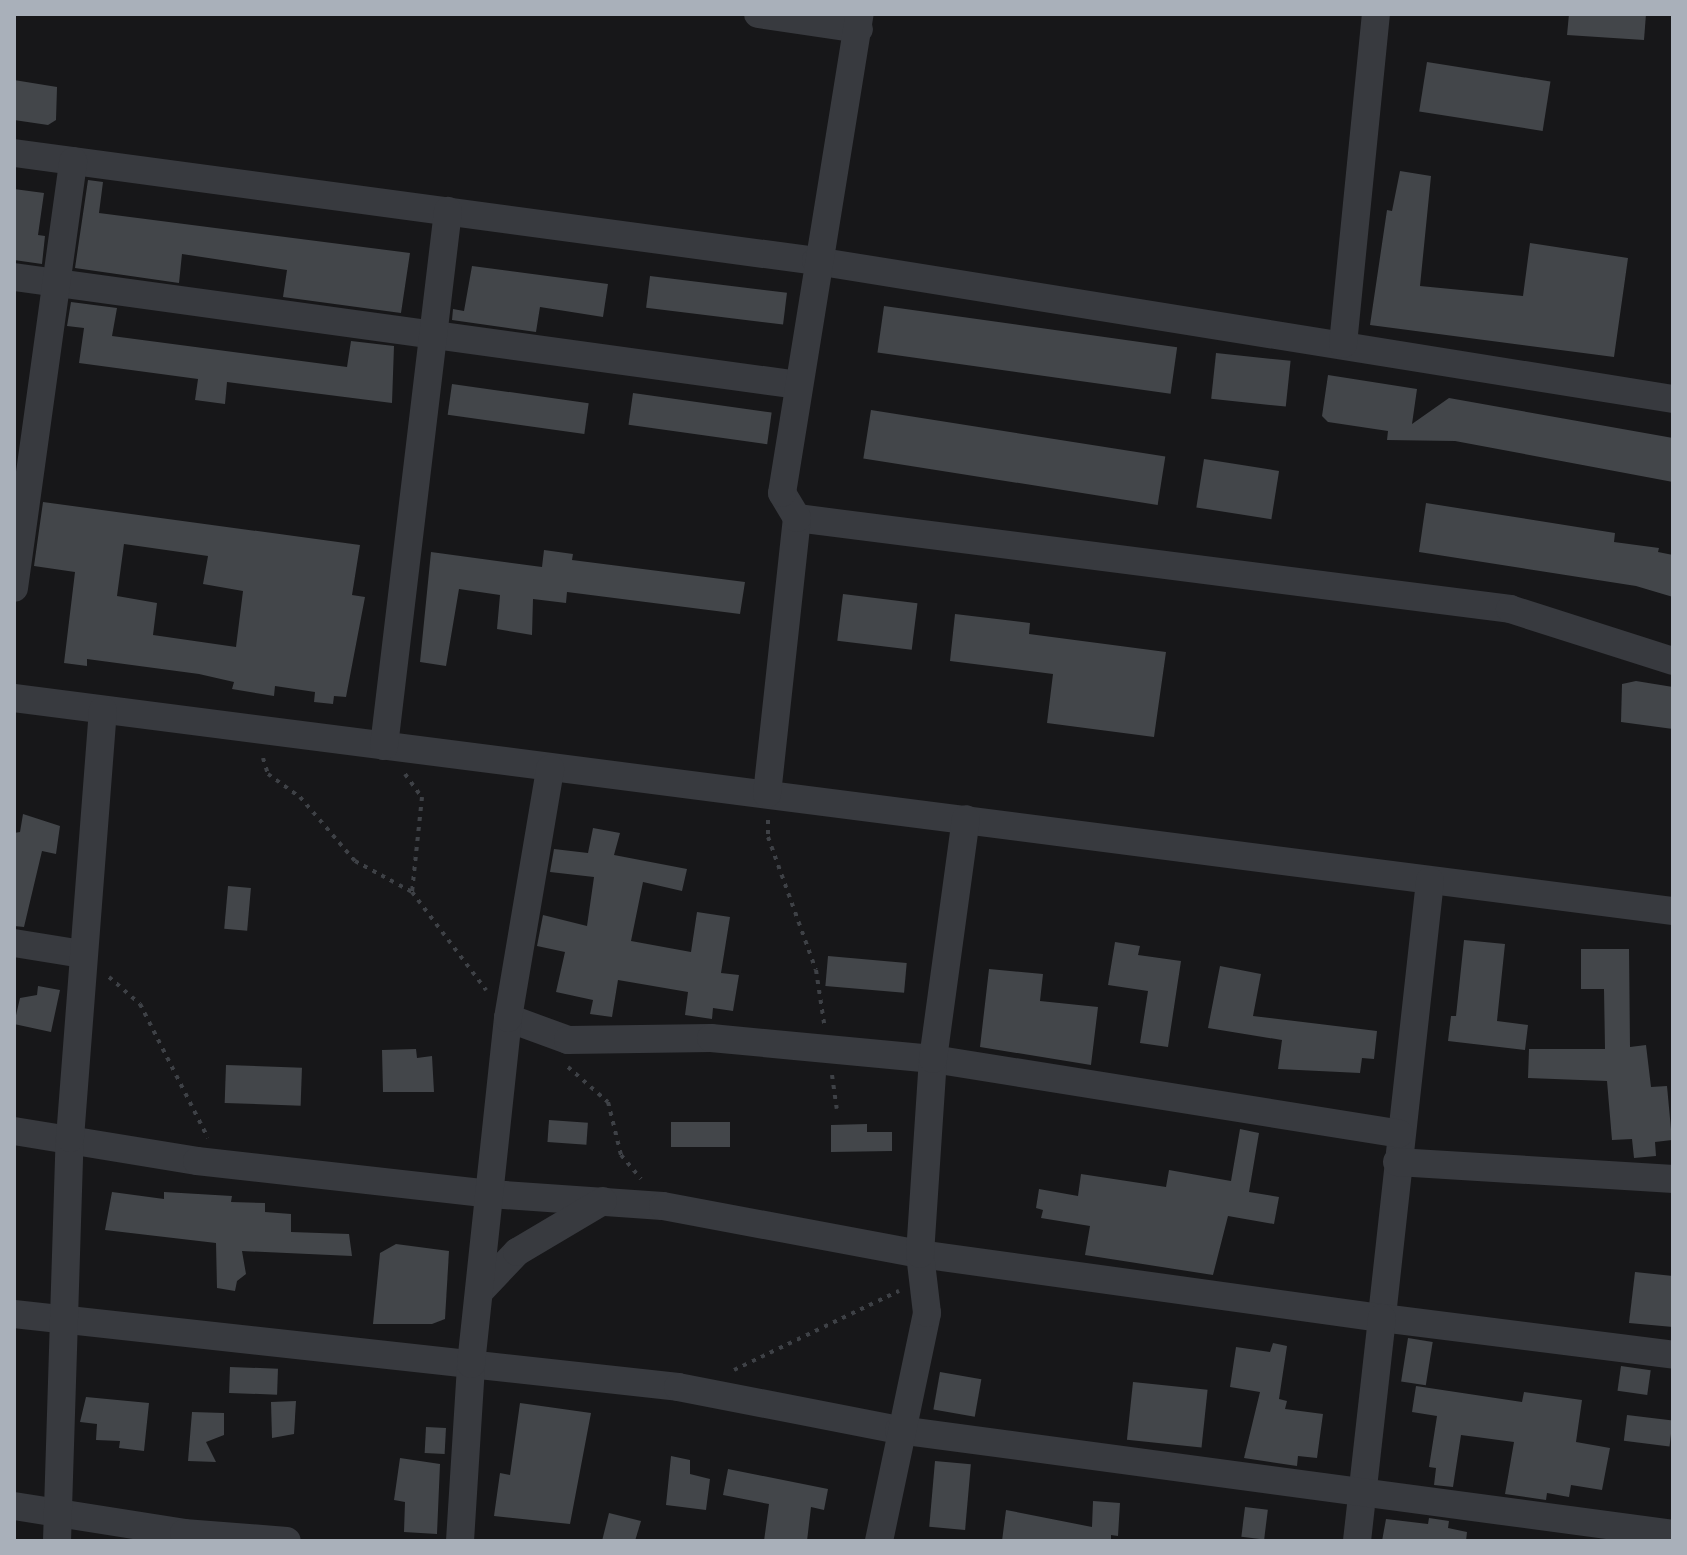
<!DOCTYPE html>
<style>
body{margin:0}
#map{position:relative;width:1687px;height:1555px;overflow:hidden;background:#171719;font-family:"Nunito Sans",sans-serif}
div>[style]{position:absolute}
.building>*{inset:0;background:#43464a;transform-origin:0 0}
.path>*{height:4px;margin-top:-2px;transform-origin:0;background:repeating-linear-gradient(90deg,#3e4146 0 4px,transparent 0 10px)}
.minor>*{height:28px;margin:-14px;padding:0 14px;transform-origin:14px;border-radius:14px;background:#383a3f}
span{translate:-50% -50%;white-space:nowrap;text-align:center;line-height:1.15;-webkit-text-stroke:7px #121215;paint-order:stroke}
.frame{position:absolute;inset:0;border:16px solid #a9b0ba;pointer-events:none}
</style>
<div id="map">
<div class="building">
<div style="clip-path:polygon(1569px 14px,1646px 14px,1644px 40px,1567px 35px)"></div>
<div style="left:1427px;top:62px;width:125px;height:50px;rotate:9deg"></div>
<div style="clip-path:polygon(14px 80px,57px 87px,56px 120px,48px 125px,14px 120px)"></div>
<div style="clip-path:polygon(1400px 171px,1431px 176px,1420px 286px,1523px 296px,1530px 243px,1628px 258px,1614px 357px,1370px 325px,1387px 210px,1392px 211px)"></div>
<div style="clip-path:polygon(88px 180px,103px 182px,99px 213px,410px 253px,401px 313px,283px 297px,287px 270px,182px 254px,179px 283px,75px 268px)"></div>
<div style="clip-path:polygon(14px 189px,44px 193px,38px 235px,45px 236px,42px 264px,14px 260px)"></div>
<div style="clip-path:polygon(472px 266px,608px 284px,603px 317px,540px 307px,536px 332px,452px 320px,453px 309px,464px 311px)"></div>
<div style="left:650px;top:276px;width:138px;height:32px;rotate:7deg"></div>
<div style="clip-path:polygon(71px 302px,117px 308px,112px 336px,347px 367px,351px 341px,394px 346px,392px 403px,227px 382px,225px 404px,195px 400px,198px 379px,79px 363px,84px 328px,67px 326px)"></div>
<div style="left:884px;top:306px;width:296px;height:47px;rotate:8deg"></div>
<div style="left:1216px;top:353px;width:75px;height:46px;rotate:6deg"></div>
<div style="clip-path:polygon(1328px 375px,1417px 389px,1412px 424px,1449px 398px,1673px 438px,1673px 482px,1455px 441px,1387px 440px,1388px 431px,1328px 422px,1322px 416px)"></div>
<div style="left:452px;top:384px;width:138px;height:31px;rotate:8deg"></div>
<div style="left:633px;top:393px;width:140px;height:32px;rotate:8deg"></div>
<div style="left:871px;top:410px;width:298px;height:49px;rotate:9deg"></div>
<div style="left:1204px;top:459px;width:76px;height:49px;rotate:9deg"></div>
<div style="clip-path:polygon(evenodd,43px 502px,360px 545px,352px 595px,365px 597px,346px 697px,334px 696px,333px 704px,314px 702px,315px 692px,275px 686px,274px 696px,232px 689px,234px 682px,199px 674px,87px 659px,87px 666px,64px 663px,75px 572px,34px 566px,43px 502px,124px 544px,208px 556px,203px 584px,243px 591px,236px 647px,153px 635px,157px 603px,117px 596px,124px 544px)"></div>
<div style="clip-path:polygon(1426px 503px,1615px 533px,1614px 542px,1659px 548px,1658px 552px,1673px 555px,1673px 597px,1636px 586px,1419px 552px)"></div>
<div style="clip-path:polygon(544px 550px,573px 554px,572px 560px,745px 582px,740px 614px,567px 592px,566px 603px,533px 599px,532px 635px,497px 629px,500px 595px,459px 589px,446px 666px,420px 662px,431px 552px,542px 567px)"></div>
<div style="left:843px;top:594px;width:75px;height:47px;rotate:7deg"></div>
<div style="clip-path:polygon(955px 614px,1030px 623px,1029px 634px,1166px 652px,1154px 737px,1047px 723px,1053px 674px,950px 661px)"></div>
<div style="clip-path:polygon(1636px 681px,1673px 687px,1673px 729px,1621px 722px,1622px 684px)"></div>
<div style="clip-path:polygon(23px 814px,60px 826px,56px 854px,42px 851px,24px 927px,14px 926px,14px 833px,20px 832px)"></div>
<div style="clip-path:polygon(593px 828px,620px 833px,614px 855px,687px 869px,682px 891px,643px 882px,631px 941px,691px 952px,697px 912px,730px 917px,721px 973px,739px 975px,733px 1011px,713px 1008px,712px 1019px,685px 1015px,688px 992px,618px 980px,612px 1017px,590px 1014px,593px 1000px,556px 992px,565px 952px,537px 946px,543px 915px,587px 926px,594px 877px,550px 872px,554px 849px,588px 853px)"></div>
<div style="left:228px;top:886px;width:23px;height:43px;rotate:5deg"></div>
<div style="clip-path:polygon(1464px 940px,1505px 944px,1497px 1021px,1528px 1025px,1525px 1050px,1448px 1041px,1451px 1016px,1456px 1016px)"></div>
<div style="clip-path:polygon(1115px 942px,1140px 946px,1138px 955px,1181px 961px,1168px 1047px,1140px 1043px,1148px 991px,1108px 985px)"></div>
<div style="clip-path:polygon(1581px 949px,1629px 949px,1630px 1047px,1646px 1045px,1651px 1087px,1667px 1086px,1672px 1140px,1655px 1142px,1656px 1156px,1634px 1158px,1632px 1139px,1612px 1140px,1607px 1081px,1528px 1078px,1529px 1049px,1605px 1049px,1604px 989px,1581px 989px)"></div>
<div style="left:828px;top:956px;width:79px;height:30px;rotate:5deg"></div>
<div style="clip-path:polygon(1220px 966px,1261px 974px,1253px 1016px,1377px 1031px,1374px 1059px,1362px 1058px,1360px 1073px,1278px 1069px,1282px 1040px,1208px 1028px)"></div>
<div style="clip-path:polygon(989px 969px,1043px 974px,1040px 1001px,1098px 1007px,1091px 1065px,980px 1047px)"></div>
<div style="clip-path:polygon(38px 986px,60px 990px,51px 1032px,14px 1024px,20px 998px,37px 995px)"></div>
<div style="clip-path:polygon(416px 1049px,417px 1058px,432px 1056px,434px 1092px,383px 1092px,382px 1050px)"></div>
<div style="left:226px;top:1065px;width:76px;height:38px;rotate:2deg"></div>
<div style="left:549px;top:1120px;width:39px;height:22px;rotate:4deg"></div>
<div style="left:730px;top:1122px;width:25px;height:59px;rotate:90deg"></div>
<div style="clip-path:polygon(867px 1124px,867px 1132px,892px 1132px,892px 1151px,831px 1152px,831px 1125px)"></div>
<div style="clip-path:polygon(1240px 1129px,1259px 1133px,1249px 1192px,1279px 1197px,1274px 1224px,1228px 1216px,1213px 1275px,1085px 1255px,1090px 1226px,1041px 1218px,1043px 1210px,1036px 1208px,1039px 1189px,1078px 1196px,1081px 1174px,1166px 1187px,1169px 1170px,1231px 1181px)"></div>
<div style="clip-path:polygon(112px 1192px,164px 1199px,164px 1192px,232px 1196px,231px 1202px,265px 1203px,265px 1212px,291px 1214px,291px 1232px,349px 1234px,352px 1256px,242px 1251px,246px 1274px,237px 1281px,235px 1291px,217px 1288px,216px 1243px,105px 1230px)"></div>
<div style="clip-path:polygon(396px 1244px,449px 1251px,445px 1319px,432px 1324px,373px 1324px,380px 1253px)"></div>
<div style="clip-path:polygon(1635px 1272px,1673px 1276px,1673px 1327px,1629px 1323px)"></div>
<div style="left:1408px;top:1338px;width:25px;height:44px;rotate:9deg"></div>
<div style="clip-path:polygon(1273px 1343px,1287px 1346px,1279px 1399px,1287px 1401px,1285px 1409px,1323px 1414px,1317px 1458px,1298px 1456px,1297px 1466px,1244px 1458px,1260px 1392px,1230px 1387px,1236px 1347px,1270px 1352px)"></div>
<div style="left:1621px;top:1366px;width:30px;height:25px;rotate:8deg"></div>
<div style="left:230px;top:1367px;width:48px;height:26px;rotate:2deg"></div>
<div style="left:940px;top:1372px;width:42px;height:38px;rotate:10deg"></div>
<div style="left:1133px;top:1382px;width:75px;height:58px;rotate:6deg"></div>
<div style="clip-path:polygon(1416px 1386px,1522px 1402px,1524px 1392px,1582px 1400px,1576px 1442px,1610px 1448px,1602px 1490px,1571px 1485px,1569px 1497px,1547px 1493px,1546px 1500px,1505px 1494px,1514px 1442px,1461px 1435px,1453px 1487px,1434px 1485px,1436px 1468px,1429px 1467px,1437px 1416px,1412px 1412px)"></div>
<div style="clip-path:polygon(86px 1397px,149px 1403px,144px 1451px,119px 1448px,120px 1441px,96px 1440px,97px 1424px,80px 1422px)"></div>
<div style="clip-path:polygon(296px 1401px,294px 1434px,272px 1438px,271px 1402px)"></div>
<div style="clip-path:polygon(520px 1403px,591px 1413px,570px 1524px,494px 1516px,500px 1473px,510px 1475px)"></div>
<div style="clip-path:polygon(192px 1412px,224px 1413px,224px 1435px,206px 1442px,216px 1462px,188px 1461px)"></div>
<div style="left:1627px;top:1415px;width:46px;height:26px;rotate:7deg"></div>
<div style="left:426px;top:1427px;width:20px;height:26px;rotate:3deg"></div>
<div style="clip-path:polygon(671px 1456px,690px 1460px,690px 1474px,710px 1479px,706px 1510px,666px 1505px)"></div>
<div style="clip-path:polygon(400px 1458px,440px 1464px,437px 1534px,404px 1532px,405px 1502px,394px 1500px)"></div>
<div style="left:935px;top:1461px;width:36px;height:66px;rotate:5deg"></div>
<div style="clip-path:polygon(728px 1469px,828px 1489px,824px 1510px,811px 1507px,807px 1541px,764px 1541px,769px 1504px,723px 1495px)"></div>
<div style="clip-path:polygon(1093px 1501px,1120px 1503px,1118px 1536px,1111px 1535px,1111px 1541px,1002px 1541px,1006px 1510px,1092px 1527px)"></div>
<div style="left:1245px;top:1507px;width:23px;height:30px;rotate:7deg"></div>
<div style="clip-path:polygon(609px 1513px,641px 1521px,635px 1541px,602px 1541px)"></div>
<div style="clip-path:polygon(1429px 1518px,1449px 1521px,1448px 1528px,1467px 1532px,1466px 1541px,1382px 1541px,1386px 1519px,1428px 1524px)"></div>
</div>
<div class="path">
<div style="left:263px;top:758px;width:17px;rotate:73deg"></div>
<div style="left:268px;top:774px;width:39px;rotate:36deg"></div>
<div style="left:300px;top:797px;width:84px;rotate:49.3deg"></div>
<div style="left:355px;top:861px;width:65px;rotate:28.5deg"></div>
<div style="left:405px;top:774px;width:29px;rotate:54deg"></div>
<div style="left:422px;top:797px;width:96px;rotate:96deg"></div>
<div style="left:412px;top:892px;width:123px;rotate:52.9deg"></div>
<div style="left:768px;top:820px;width:17px;rotate:90deg"></div>
<div style="left:768px;top:837px;width:141px;rotate:70.2deg"></div>
<div style="left:816px;top:970px;width:54px;rotate:81.4deg"></div>
<div style="left:109px;top:977px;width:41px;rotate:41.1deg"></div>
<div style="left:140px;top:1004px;width:150px;rotate:63.1deg"></div>
<div style="left:568px;top:1067px;width:53px;rotate:41.2deg"></div>
<div style="left:608px;top:1102px;width:55px;rotate:76.2deg"></div>
<div style="left:621px;top:1155px;width:31px;rotate:50deg"></div>
<div style="left:832px;top:1075px;width:34px;rotate:82deg"></div>
<div style="left:734px;top:1370px;width:183px;rotate:-25.6deg"></div>
</div>
<div class="minor">
<div style="left:758px;top:14px;width:102px;rotate:8.4deg"></div>
<div style="left:14px;top:153px;width:809px;rotate:7.67deg"></div>
<div style="left:816px;top:261px;width:868px;rotate:9.15deg"></div>
<div style="left:14px;top:277px;width:791px;rotate:7.84deg"></div>
<div style="left:1343px;top:344px;width:332px;rotate:-84.3deg"></div>
<div style="left:797px;top:518px;width:719px;rotate:7.27deg"></div>
<div style="left:1510px;top:609px;width:171px;rotate:17.7deg"></div>
<div style="left:14px;top:588px;width:431px;rotate:-82.1deg"></div>
<div style="left:14px;top:698px;width:1673px;rotate:7.32deg"></div>
<div style="left:384px;top:746px;width:539px;rotate:-83.18deg"></div>
<div style="left:767px;top:794px;width:278px;rotate:-83.8deg"></div>
<div style="left:797px;top:518px;width:29px;rotate:-121deg"></div>
<div style="left:782px;top:493px;width:485px;rotate:-80.8deg"></div>
<div style="left:1430px;top:881px;width:440px;rotate:96.3deg"></div>
<div style="left:1382px;top:1318px;width:293px;rotate:7.2deg"></div>
<div style="left:14px;top:943px;width:69px;rotate:9.2deg"></div>
<div style="left:508px;top:1018px;width:64px;rotate:20.1deg"></div>
<div style="left:568px;top:1040px;width:143px;rotate:-0.8deg"></div>
<div style="left:711px;top:1038px;width:223px;rotate:5.4deg"></div>
<div style="left:933px;top:1059px;width:472px;rotate:9.1deg"></div>
<div style="left:14px;top:1131px;width:185px;rotate:9.3deg"></div>
<div style="left:197px;top:1161px;width:295px;rotate:6.4deg"></div>
<div style="left:490px;top:1194px;width:173px;rotate:4deg"></div>
<div style="left:663px;top:1206px;width:261px;rotate:10.6deg"></div>
<div style="left:920px;top:1254px;width:466px;rotate:7.9deg"></div>
<div style="left:1382px;top:1318px;width:224px;rotate:96.4deg"></div>
<div style="left:1397px;top:1162px;width:277px;rotate:3.5deg"></div>
<div style="left:479px;top:1292px;width:55px;rotate:-46.5deg"></div>
<div style="left:517px;top:1252px;width:100px;rotate:-30.7deg"></div>
<div style="left:14px;top:1314px;width:668px;rotate:6.27deg"></div>
<div style="left:678px;top:1387px;width:225px;rotate:11deg"></div>
<div style="left:899px;top:1430px;width:781px;rotate:7.65deg"></div>
<div style="left:14px;top:1506px;width:172px;rotate:9deg"></div>
<div style="left:184px;top:1533px;width:103px;rotate:4.4deg"></div>
<div style="left:57px;top:1541px;width:403px;rotate:-88.2deg"></div>
<div style="left:70px;top:1138px;width:429px;rotate:-85.6deg"></div>
<div style="left:460px;top:1541px;width:177px;rotate:-86.4deg"></div>
<div style="left:471px;top:1364px;width:348px;rotate:-83.9deg"></div>
<div style="left:508px;top:1018px;width:253px;rotate:-80.4deg"></div>
<div style="left:879px;top:1541px;width:233px;rotate:-78.1deg"></div>
<div style="left:927px;top:1313px;width:59px;rotate:-96.8deg"></div>
<div style="left:920px;top:1254px;width:195px;rotate:-86.2deg"></div>
<div style="left:933px;top:1059px;width:242px;rotate:-82.2deg"></div>
</div>
<div class="frame"></div>
</div>
